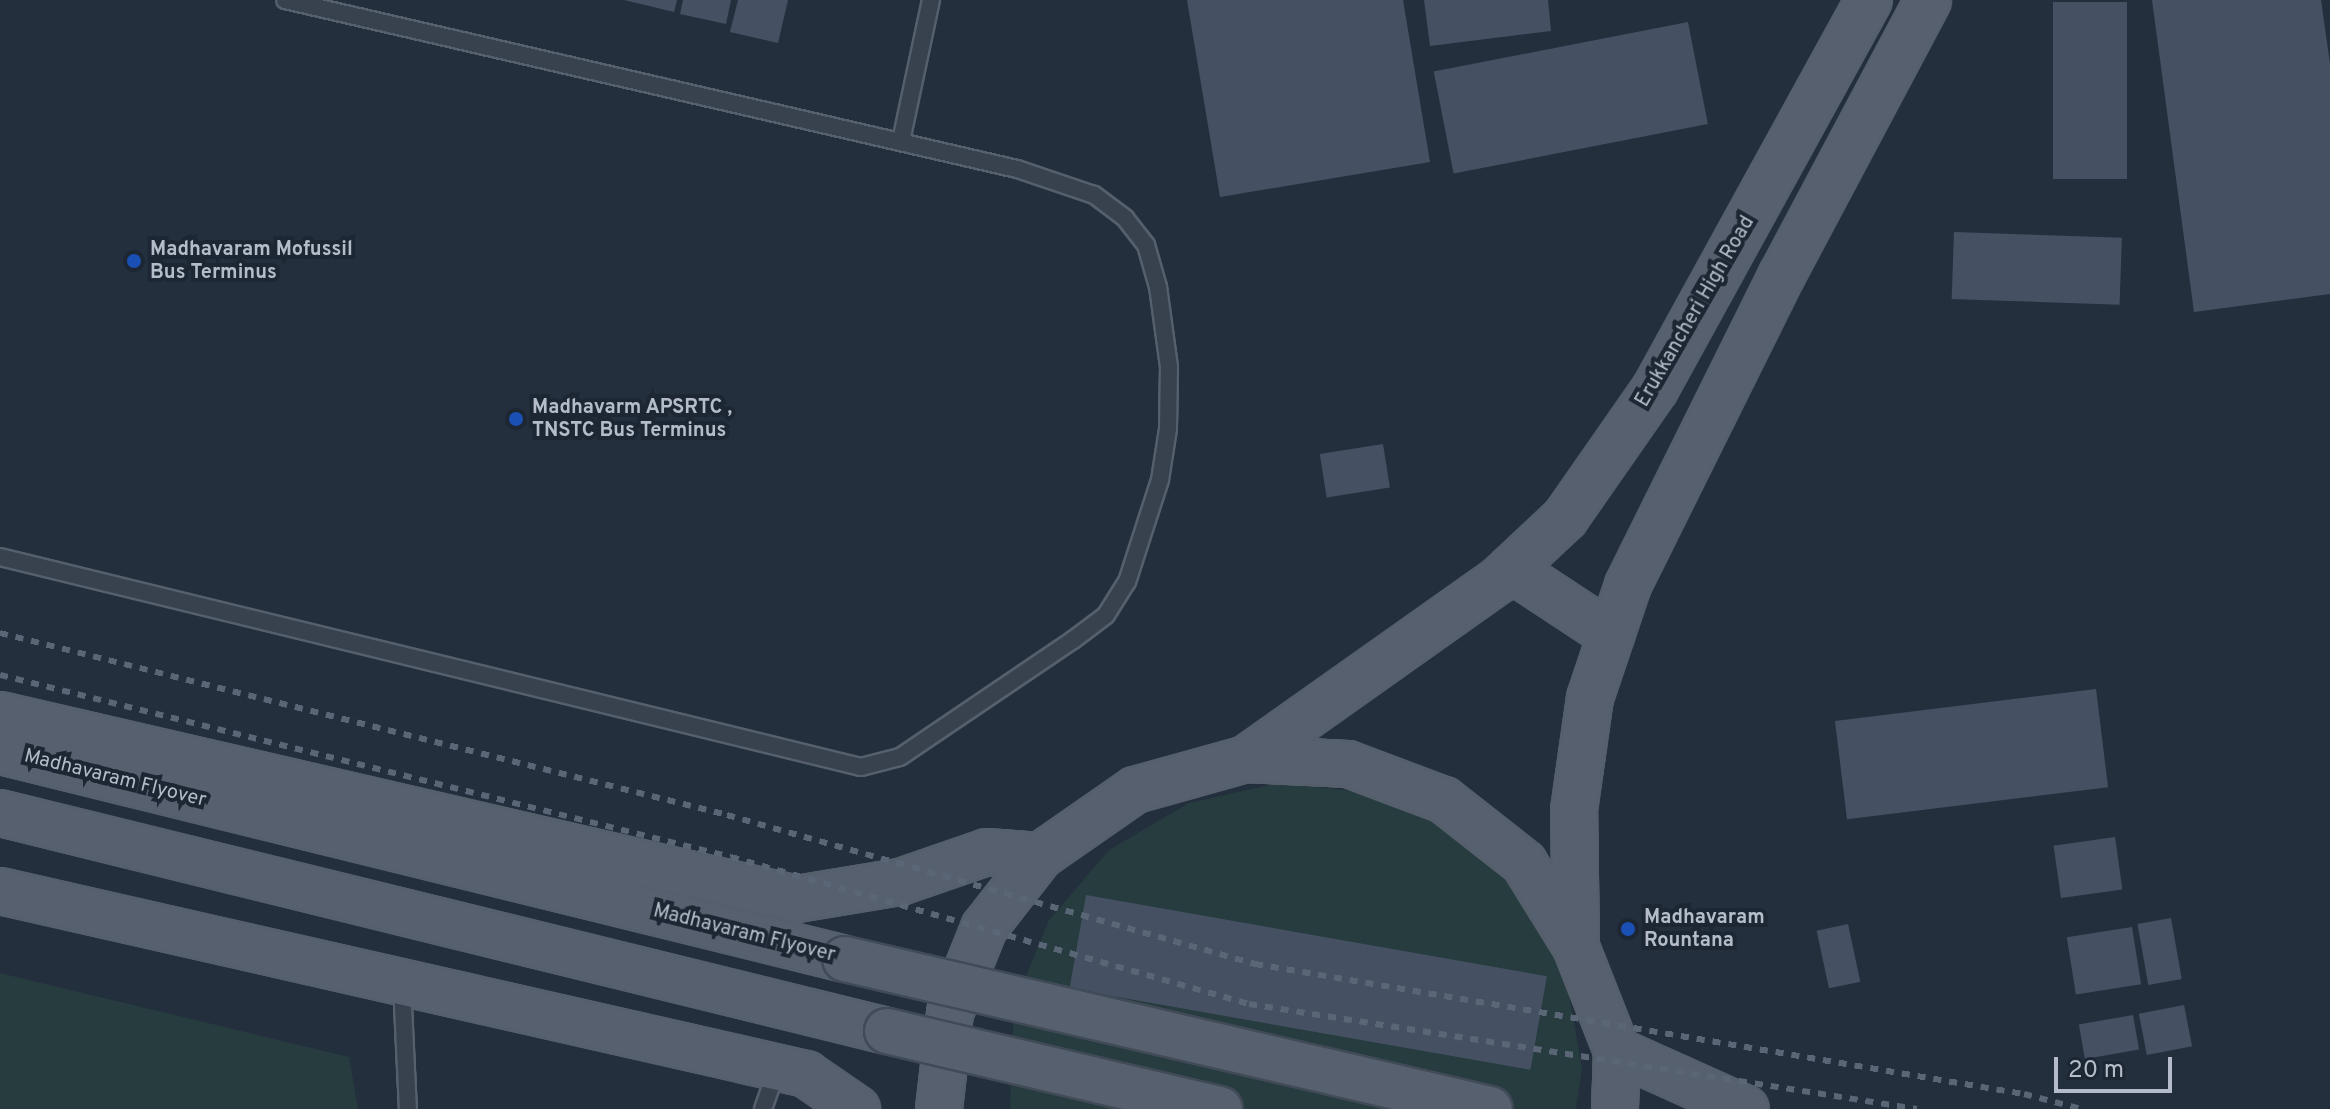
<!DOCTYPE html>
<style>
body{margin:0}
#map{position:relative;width:2330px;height:1109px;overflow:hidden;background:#242f3e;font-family:Overpass,sans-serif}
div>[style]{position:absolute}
.green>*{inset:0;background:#263c3f}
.building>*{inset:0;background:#455162;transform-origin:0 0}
.roads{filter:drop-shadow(2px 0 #565f6c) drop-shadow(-2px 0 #565f6c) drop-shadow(0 2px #565f6c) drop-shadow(0 -2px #565f6c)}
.service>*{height:16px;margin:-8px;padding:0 8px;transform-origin:8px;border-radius:8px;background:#38414e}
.primary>*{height:44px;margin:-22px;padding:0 22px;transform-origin:22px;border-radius:22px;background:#56606e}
.rail>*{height:6px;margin-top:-3px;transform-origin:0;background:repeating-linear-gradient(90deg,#5a6575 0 8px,transparent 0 16px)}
.bridges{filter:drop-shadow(2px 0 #414a57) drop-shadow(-2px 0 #414a57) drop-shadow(0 2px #414a57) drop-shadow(0 -2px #414a57)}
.primary-bridge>*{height:44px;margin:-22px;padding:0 22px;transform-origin:22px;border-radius:22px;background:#56606e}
.dots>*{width:22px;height:22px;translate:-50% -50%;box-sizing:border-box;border:4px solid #1d2633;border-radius:50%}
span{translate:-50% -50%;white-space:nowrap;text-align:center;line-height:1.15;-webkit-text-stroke:8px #1d2633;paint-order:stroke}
.poi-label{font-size:20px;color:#b4bcc9;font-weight:700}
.left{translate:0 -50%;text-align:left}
.street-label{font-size:20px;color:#b4bcc9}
.scale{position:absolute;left:2054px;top:1057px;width:118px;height:36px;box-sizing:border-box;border:4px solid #b4bcc9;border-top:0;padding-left:10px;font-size:24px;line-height:28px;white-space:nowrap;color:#b4bcc9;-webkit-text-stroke:6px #1d2633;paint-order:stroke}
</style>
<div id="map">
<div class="green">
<div style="clip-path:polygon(1279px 783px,1371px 793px,1455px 832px,1522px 896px,1566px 977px,1582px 1069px,1576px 1109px,1010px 1109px,1014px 1006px,1049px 920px,1109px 850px,1189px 803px)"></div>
<div style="clip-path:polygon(0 973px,349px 1057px,358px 1109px,0 1109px)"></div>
</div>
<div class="building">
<div style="clip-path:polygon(624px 0,677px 0,674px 12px)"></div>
<div style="clip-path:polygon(683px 0,731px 0,726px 24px,680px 14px)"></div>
<div style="clip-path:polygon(738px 0,788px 0,778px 43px,730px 32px)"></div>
<div style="clip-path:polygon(1187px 0,1403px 0,1430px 162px,1220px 197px)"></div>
<div style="clip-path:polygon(1424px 0,1548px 0,1551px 31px,1430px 46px)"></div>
<div style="clip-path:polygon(2152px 0,2321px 0,2330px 64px,2330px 294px,2194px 312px)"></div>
<div style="left:2053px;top:2px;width:74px;height:177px"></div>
<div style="left:1688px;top:22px;width:104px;height:259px;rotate:79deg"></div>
<div style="left:1954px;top:232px;width:168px;height:67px;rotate:2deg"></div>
<div style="left:1383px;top:444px;width:44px;height:64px;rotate:81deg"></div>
<div style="left:2096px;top:689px;width:99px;height:263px;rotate:83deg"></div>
<div style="left:2115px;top:837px;width:53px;height:62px;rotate:82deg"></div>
<div style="left:1086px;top:895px;width:468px;height:95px;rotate:10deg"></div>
<div style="left:2171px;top:918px;width:62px;height:34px;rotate:80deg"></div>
<div style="left:1848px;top:924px;width:59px;height:32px;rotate:78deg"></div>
<div style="left:2132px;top:927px;width:58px;height:66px;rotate:81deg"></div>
<div style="left:2184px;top:1005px;width:42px;height:46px;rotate:79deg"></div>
<div style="left:2133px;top:1015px;width:35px;height:55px;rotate:80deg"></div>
</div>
<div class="roads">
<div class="service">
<div style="left:901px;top:141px;width:144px;rotate:-78deg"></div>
<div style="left:0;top:557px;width:886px;rotate:13.71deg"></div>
<div style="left:861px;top:767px;width:40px;rotate:-14.4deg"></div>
<div style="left:900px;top:757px;width:209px;rotate:-34.1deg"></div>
<div style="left:1073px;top:640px;width:41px;rotate:-37.1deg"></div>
<div style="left:1106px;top:615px;width:39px;rotate:-58deg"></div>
<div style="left:1127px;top:582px;width:107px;rotate:-72.1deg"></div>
<div style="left:1160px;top:480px;width:52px;rotate:-81.1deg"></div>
<div style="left:1168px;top:429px;width:62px;rotate:-89.1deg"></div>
<div style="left:1169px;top:367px;width:81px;rotate:-97.8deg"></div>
<div style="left:1158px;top:287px;width:44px;rotate:-105.9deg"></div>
<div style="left:1146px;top:245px;width:34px;rotate:-128deg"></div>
<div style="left:1125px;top:218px;width:39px;rotate:-143deg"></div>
<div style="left:1094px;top:195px;width:81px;rotate:-161.3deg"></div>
<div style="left:1017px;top:169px;width:751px;rotate:-167deg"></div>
<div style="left:402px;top:984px;width:125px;rotate:87.3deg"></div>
<div style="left:763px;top:1109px;width:42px;rotate:-70.7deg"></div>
</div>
<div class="primary">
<div style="left:1511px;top:569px;width:120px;rotate:33.4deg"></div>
<div style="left:0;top:715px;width:818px;rotate:13deg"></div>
<div style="left:797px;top:899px;width:104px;rotate:-9.4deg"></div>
<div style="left:900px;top:882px;width:92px;rotate:-19deg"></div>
<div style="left:987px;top:852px;width:53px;rotate:4.3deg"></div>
<div style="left:0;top:751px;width:870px;rotate:13.83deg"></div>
<div style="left:1246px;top:759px;width:310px;rotate:-35.3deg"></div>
<div style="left:1499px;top:580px;width:91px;rotate:-43.2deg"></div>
<div style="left:1565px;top:518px;width:157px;rotate:-55.1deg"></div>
<div style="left:1655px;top:389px;width:444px;rotate:-61.2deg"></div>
<div style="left:0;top:813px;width:913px;rotate:13.81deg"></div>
<div style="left:0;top:891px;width:827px;rotate:12.79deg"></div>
<div style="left:806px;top:1074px;width:62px;rotate:34.5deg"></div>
<div style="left:1576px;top:946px;width:136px;rotate:-90.8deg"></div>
<div style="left:1574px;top:810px;width:113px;rotate:-81.9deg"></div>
<div style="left:1590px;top:698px;width:119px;rotate:-71.4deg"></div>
<div style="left:1628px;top:585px;width:346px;rotate:-63.6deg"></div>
<div style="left:1782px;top:275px;width:311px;rotate:-62deg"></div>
<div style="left:1617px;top:1051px;width:141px;rotate:24.2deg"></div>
<div style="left:939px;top:1109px;width:97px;rotate:-83.5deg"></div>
<div style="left:950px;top:1013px;width:92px;rotate:-68.2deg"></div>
<div style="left:984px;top:928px;width:91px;rotate:-52.1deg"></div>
<div style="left:1040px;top:856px;width:116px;rotate:-34.8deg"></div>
<div style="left:1135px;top:790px;width:115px;rotate:-15.6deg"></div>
<div style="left:1246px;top:759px;width:102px;rotate:2.8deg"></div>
<div style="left:1348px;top:764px;width:103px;rotate:20.6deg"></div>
<div style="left:1444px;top:800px;width:102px;rotate:38.2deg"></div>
<div style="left:1524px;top:863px;width:99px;rotate:58.2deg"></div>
<div style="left:1576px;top:947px;width:112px;rotate:68.5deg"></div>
<div style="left:1617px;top:1051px;width:58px;rotate:92deg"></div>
</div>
</div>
<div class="rail">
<div style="left:0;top:633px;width:749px;rotate:14.05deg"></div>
<div style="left:727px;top:815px;width:549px;rotate:15.76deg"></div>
<div style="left:1255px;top:964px;width:780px;rotate:9.6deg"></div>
<div style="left:2024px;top:1094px;width:59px;rotate:14.7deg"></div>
<div style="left:0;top:675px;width:753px;rotate:13.98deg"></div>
<div style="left:731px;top:857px;width:538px;rotate:15.84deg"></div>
<div style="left:1249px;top:1004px;width:676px;rotate:8.93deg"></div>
</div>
<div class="bridges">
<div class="primary-bridge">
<div style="left:845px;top:959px;width:662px;rotate:13.09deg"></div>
<div style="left:887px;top:1031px;width:342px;rotate:13.2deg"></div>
</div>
</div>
<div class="dots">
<div style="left:134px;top:261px;background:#1a4fb4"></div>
<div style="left:516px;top:419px;background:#1a4fb4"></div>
<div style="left:1628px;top:929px;background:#1a4fb4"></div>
</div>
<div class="poi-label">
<span class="left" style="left:150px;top:262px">Madhavaram Mofussil<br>Bus Terminus</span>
<span class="left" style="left:532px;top:420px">Madhavarm APSRTC ,<br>TNSTC Bus Terminus</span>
<span class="left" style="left:1644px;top:930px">Madhavaram<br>Rountana</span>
</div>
<div class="street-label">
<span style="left:1696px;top:312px;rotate:-60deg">Erukkancheri High Road</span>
<span style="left:115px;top:779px;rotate:14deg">Madhavaram Flyover</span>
<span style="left:744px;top:934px;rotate:14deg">Madhavaram Flyover</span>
</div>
<div class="scale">20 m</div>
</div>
